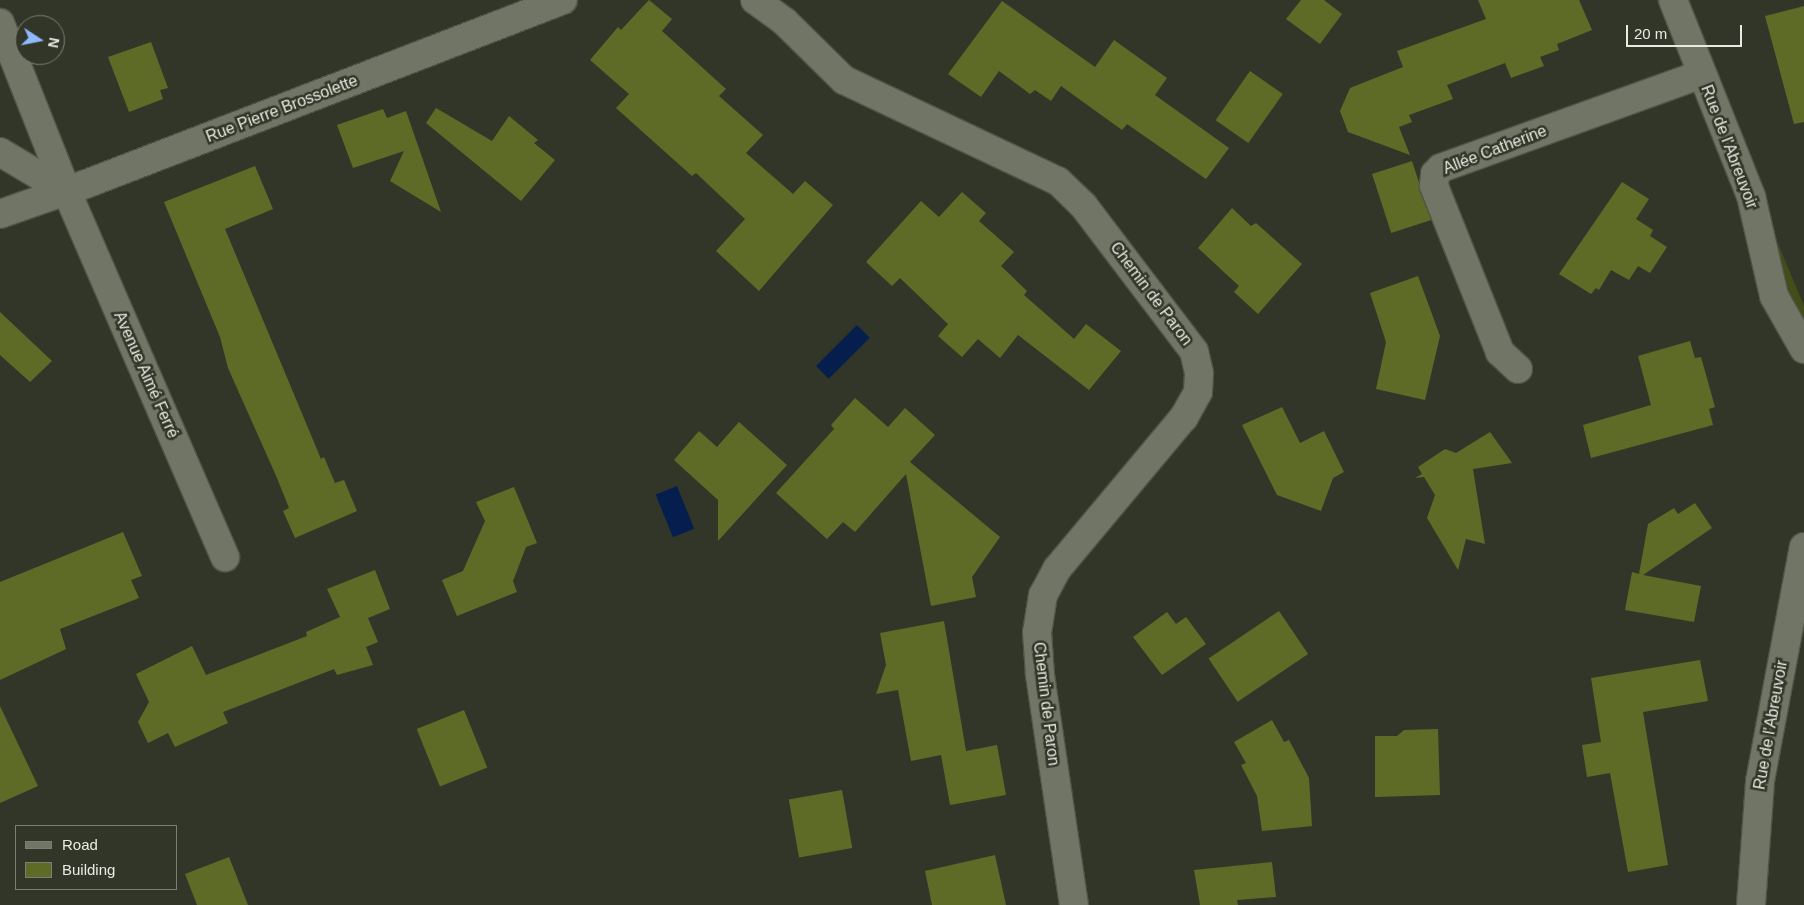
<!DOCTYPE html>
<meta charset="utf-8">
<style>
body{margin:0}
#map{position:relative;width:1804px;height:905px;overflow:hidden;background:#323628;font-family:Arial,sans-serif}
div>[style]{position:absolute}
.green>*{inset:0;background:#434d1a}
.water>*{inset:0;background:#051e4d;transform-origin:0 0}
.building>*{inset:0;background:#5e6b27;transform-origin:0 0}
.roads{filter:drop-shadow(1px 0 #505347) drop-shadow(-1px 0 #505347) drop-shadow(0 1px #505347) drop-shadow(0 -1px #505347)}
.minor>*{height:28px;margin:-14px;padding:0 14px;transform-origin:14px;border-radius:14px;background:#717565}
span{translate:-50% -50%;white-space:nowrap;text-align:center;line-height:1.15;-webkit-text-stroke:5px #323628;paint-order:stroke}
.street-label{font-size:16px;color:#e9ebe2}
.legend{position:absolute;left:15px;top:825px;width:162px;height:65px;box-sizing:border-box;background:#323628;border:1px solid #7b7e72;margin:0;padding:6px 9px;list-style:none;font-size:15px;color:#e9ebe2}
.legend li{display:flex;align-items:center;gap:10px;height:25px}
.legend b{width:25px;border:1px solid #7b7e72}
.north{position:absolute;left:15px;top:15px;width:50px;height:50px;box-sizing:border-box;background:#323628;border:1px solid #7b7e72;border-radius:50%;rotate:101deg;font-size:14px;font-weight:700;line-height:20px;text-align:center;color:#e9ebe2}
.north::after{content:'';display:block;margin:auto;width:18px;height:22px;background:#90b8fd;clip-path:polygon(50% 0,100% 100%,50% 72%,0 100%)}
.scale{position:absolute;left:1626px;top:25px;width:116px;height:22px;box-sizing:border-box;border:2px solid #e9ebe2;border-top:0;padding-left:6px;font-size:15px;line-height:18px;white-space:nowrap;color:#e9ebe2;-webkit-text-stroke:4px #323628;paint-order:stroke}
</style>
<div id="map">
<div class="green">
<div style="clip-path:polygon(1769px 222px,1804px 306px,1804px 327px,1777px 283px)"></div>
</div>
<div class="water">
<div style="left:857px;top:325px;width:18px;height:58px;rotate:45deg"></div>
<div style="left:677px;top:486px;width:46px;height:23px;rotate:68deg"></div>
</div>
<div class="building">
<div style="clip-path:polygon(649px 0,672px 19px,662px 31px,726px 89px,719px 96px,763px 135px,746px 153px,793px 194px,805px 181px,833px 205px,759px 291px,716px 251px,745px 219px,696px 173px,692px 176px,616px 108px,629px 94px,590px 60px,618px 27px,621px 30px)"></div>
<div style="clip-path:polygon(1301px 0,1324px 0,1342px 14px,1320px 44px,1286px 19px)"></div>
<div style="clip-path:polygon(1478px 0,1579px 0,1592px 30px,1557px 44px,1559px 50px,1540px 57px,1544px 66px,1511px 78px,1505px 63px,1447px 85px,1453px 99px,1409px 115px,1412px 122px,1399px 127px,1410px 155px,1348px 132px,1340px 111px,1350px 88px,1403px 67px,1397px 51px,1486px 19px)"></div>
<div style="clip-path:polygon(1002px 1px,1095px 67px,1114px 40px,1167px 78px,1155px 95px,1229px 148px,1206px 179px,1127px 124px,1122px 130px,1061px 86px,1051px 101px,1035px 90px,1030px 94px,999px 71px,981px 97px,948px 74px)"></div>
<div style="clip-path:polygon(1804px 6px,1804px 122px,1794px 124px,1765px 16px)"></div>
<div style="clip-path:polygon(151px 42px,168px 88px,160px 90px,163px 99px,129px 112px,108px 57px)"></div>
<div style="left:1250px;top:71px;width:40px;height:60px;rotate:35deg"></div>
<div style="clip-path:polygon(436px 108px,492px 141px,509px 116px,538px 140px,534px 143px,555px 160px,521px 201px,426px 123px)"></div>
<div style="clip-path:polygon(383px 109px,387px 118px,406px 111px,441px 212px,390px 181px,404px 151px,353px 168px,337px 125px)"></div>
<div style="left:1412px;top:161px;width:62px;height:42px;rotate:72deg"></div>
<div style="clip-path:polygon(255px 166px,273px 209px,225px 229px,321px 459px,324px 457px,335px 483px,344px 480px,357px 511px,295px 538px,283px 511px,289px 508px,277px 478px,228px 368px,220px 337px,164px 202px)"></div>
<div style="clip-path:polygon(1622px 182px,1649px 199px,1636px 219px,1653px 230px,1650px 236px,1667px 247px,1650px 273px,1638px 266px,1629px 280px,1611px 270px,1599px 290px,1596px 288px,1591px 294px,1559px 274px)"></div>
<div style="clip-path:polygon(962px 192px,986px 213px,979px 221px,1014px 252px,1001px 266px,1027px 291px,1024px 295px,1074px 339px,1086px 324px,1121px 351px,1089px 390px,1018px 335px,1000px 358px,978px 339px,962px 357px,938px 336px,948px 324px,900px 278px,892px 286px,866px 262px,921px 201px,939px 217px)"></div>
<div style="clip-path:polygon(1232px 208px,1251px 226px,1256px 223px,1302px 264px,1258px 314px,1234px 292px,1239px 286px,1198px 248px)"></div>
<div style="clip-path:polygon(1418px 276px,1440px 336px,1425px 400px,1376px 389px,1386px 342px,1370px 293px)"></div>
<div style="clip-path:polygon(0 312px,52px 361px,30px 382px,0 355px)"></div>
<div style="clip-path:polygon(1690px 341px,1695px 358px,1701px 357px,1715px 407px,1709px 409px,1713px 425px,1591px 458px,1583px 425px,1651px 405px,1638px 356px)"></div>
<div style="clip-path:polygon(855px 398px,888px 427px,905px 408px,935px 435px,910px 462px,1000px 537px,972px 577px,976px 597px,931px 606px,906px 474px,855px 532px,843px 522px,827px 539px,776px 493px,834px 429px,831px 425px)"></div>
<div style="clip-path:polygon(1282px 407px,1300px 443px,1324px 431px,1344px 472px,1333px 478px,1321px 511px,1277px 495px,1242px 425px)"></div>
<div style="clip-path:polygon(739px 422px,787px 465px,718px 541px,718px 500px,674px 460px,699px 431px,717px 447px)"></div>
<div style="clip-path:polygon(1490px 432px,1512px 463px,1473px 469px,1485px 544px,1466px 539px,1458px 570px,1427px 518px,1435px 495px,1424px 477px,1415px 478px,1422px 474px,1418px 467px,1445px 449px,1456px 453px)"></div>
<div style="clip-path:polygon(514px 487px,537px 543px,526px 547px,513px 581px,517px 592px,457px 616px,442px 580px,463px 571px,485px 521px,476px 502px)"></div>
<div style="clip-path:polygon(1695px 503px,1712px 528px,1643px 575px,1701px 586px,1694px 622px,1625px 610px,1632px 572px,1639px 574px,1648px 524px,1674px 508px,1678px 514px)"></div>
<div style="clip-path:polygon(123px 532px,142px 576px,131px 580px,139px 598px,60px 629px,66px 649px,0 680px,0 582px)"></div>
<div style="clip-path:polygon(375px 570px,390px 609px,368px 618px,378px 642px,366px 647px,373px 665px,337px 675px,334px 669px,223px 712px,228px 723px,175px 747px,168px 733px,148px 743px,138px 722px,149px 702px,136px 674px,192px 646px,206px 675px,307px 636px,306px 632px,340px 617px,327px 589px)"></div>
<div style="left:1279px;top:611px;width:52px;height:85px;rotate:56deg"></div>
<div style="clip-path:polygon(1167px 612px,1176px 624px,1186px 617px,1206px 644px,1162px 675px,1133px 637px)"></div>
<div style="clip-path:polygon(944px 621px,966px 751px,997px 745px,1006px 795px,950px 805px,941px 755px,911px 761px,898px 690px,876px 694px,886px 665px,880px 633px)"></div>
<div style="clip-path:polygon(1700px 660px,1708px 701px,1643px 712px,1668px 865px,1628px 872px,1610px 773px,1587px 777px,1582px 745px,1601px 742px,1591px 678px)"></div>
<div style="clip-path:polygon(0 706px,38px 786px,0 803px)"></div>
<div style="left:464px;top:710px;width:62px;height:51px;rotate:68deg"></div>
<div style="clip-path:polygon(1272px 720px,1284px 742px,1289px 740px,1309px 778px,1312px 826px,1262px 831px,1257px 796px,1241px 765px,1246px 763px,1234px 742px)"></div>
<div style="clip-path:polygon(1438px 729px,1440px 795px,1375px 797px,1375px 736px,1397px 736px,1404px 730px)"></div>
<div style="left:842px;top:790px;width:59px;height:54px;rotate:80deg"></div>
<div style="clip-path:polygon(995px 855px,1006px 905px,932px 905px,925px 871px)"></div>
<div style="clip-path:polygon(229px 857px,248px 905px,197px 905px,185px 874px)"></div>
<div style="clip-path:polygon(1272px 862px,1276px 897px,1237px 900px,1238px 905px,1200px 905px,1194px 870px)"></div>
</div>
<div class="roads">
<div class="minor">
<div style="left:755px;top:0;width:37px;rotate:36deg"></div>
<div style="left:785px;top:22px;width:83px;rotate:44.5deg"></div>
<div style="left:844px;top:80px;width:237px;rotate:25.3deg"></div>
<div style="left:1058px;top:181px;width:35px;rotate:44deg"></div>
<div style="left:1083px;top:205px;width:183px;rotate:52.8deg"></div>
<div style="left:1194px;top:351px;width:23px;rotate:77deg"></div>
<div style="left:1199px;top:373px;width:19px;rotate:93deg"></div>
<div style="left:1198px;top:392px;width:29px;rotate:119deg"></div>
<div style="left:1184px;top:417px;width:198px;rotate:129.9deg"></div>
<div style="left:1057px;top:569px;width:30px;rotate:118deg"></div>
<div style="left:1043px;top:595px;width:37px;rotate:99deg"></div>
<div style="left:1037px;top:632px;width:43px;rotate:86deg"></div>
<div style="left:1040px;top:675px;width:232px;rotate:81.6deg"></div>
<div style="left:1673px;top:0;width:211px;rotate:68.3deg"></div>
<div style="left:1751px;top:196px;width:103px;rotate:77deg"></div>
<div style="left:1774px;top:296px;width:61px;rotate:60.5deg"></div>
<div style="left:0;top:23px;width:182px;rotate:68.4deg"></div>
<div style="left:67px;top:192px;width:398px;rotate:66.6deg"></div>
<div style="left:0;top:152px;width:78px;rotate:30.8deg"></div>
<div style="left:0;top:214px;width:91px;rotate:-19.2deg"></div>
<div style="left:86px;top:184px;width:511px;rotate:-21.09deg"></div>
<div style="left:1518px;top:369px;width:25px;rotate:-137deg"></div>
<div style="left:1500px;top:352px;width:179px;rotate:-111.7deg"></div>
<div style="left:1434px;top:186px;width:12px;rotate:-85deg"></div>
<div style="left:1435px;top:174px;width:8px;rotate:-45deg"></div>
<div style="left:1441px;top:168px;width:277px;rotate:-19.8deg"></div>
<div style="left:1751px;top:905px;width:124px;rotate:-85.8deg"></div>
<div style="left:1760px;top:781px;width:238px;rotate:-79.4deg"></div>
</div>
</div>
<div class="street-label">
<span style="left:282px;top:109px;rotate:-21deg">Rue Pierre Brossolette</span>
<span style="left:1729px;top:147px;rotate:69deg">Rue de l'Abreuvoir</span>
<span style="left:1495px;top:150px;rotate:-21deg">Allée Catherine</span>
<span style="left:1151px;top:294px;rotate:53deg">Chemin de Paron</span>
<span style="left:146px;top:375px;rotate:66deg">Avenue Aimé Ferré</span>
<span style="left:1046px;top:704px;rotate:83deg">Chemin de Paron</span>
<span style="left:1771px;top:725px;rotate:-80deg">Rue de l'Abreuvoir</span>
</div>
<ul class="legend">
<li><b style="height:6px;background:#717565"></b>Road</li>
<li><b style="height:14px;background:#5e6b27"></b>Building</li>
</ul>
<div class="north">N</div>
<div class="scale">20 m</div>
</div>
